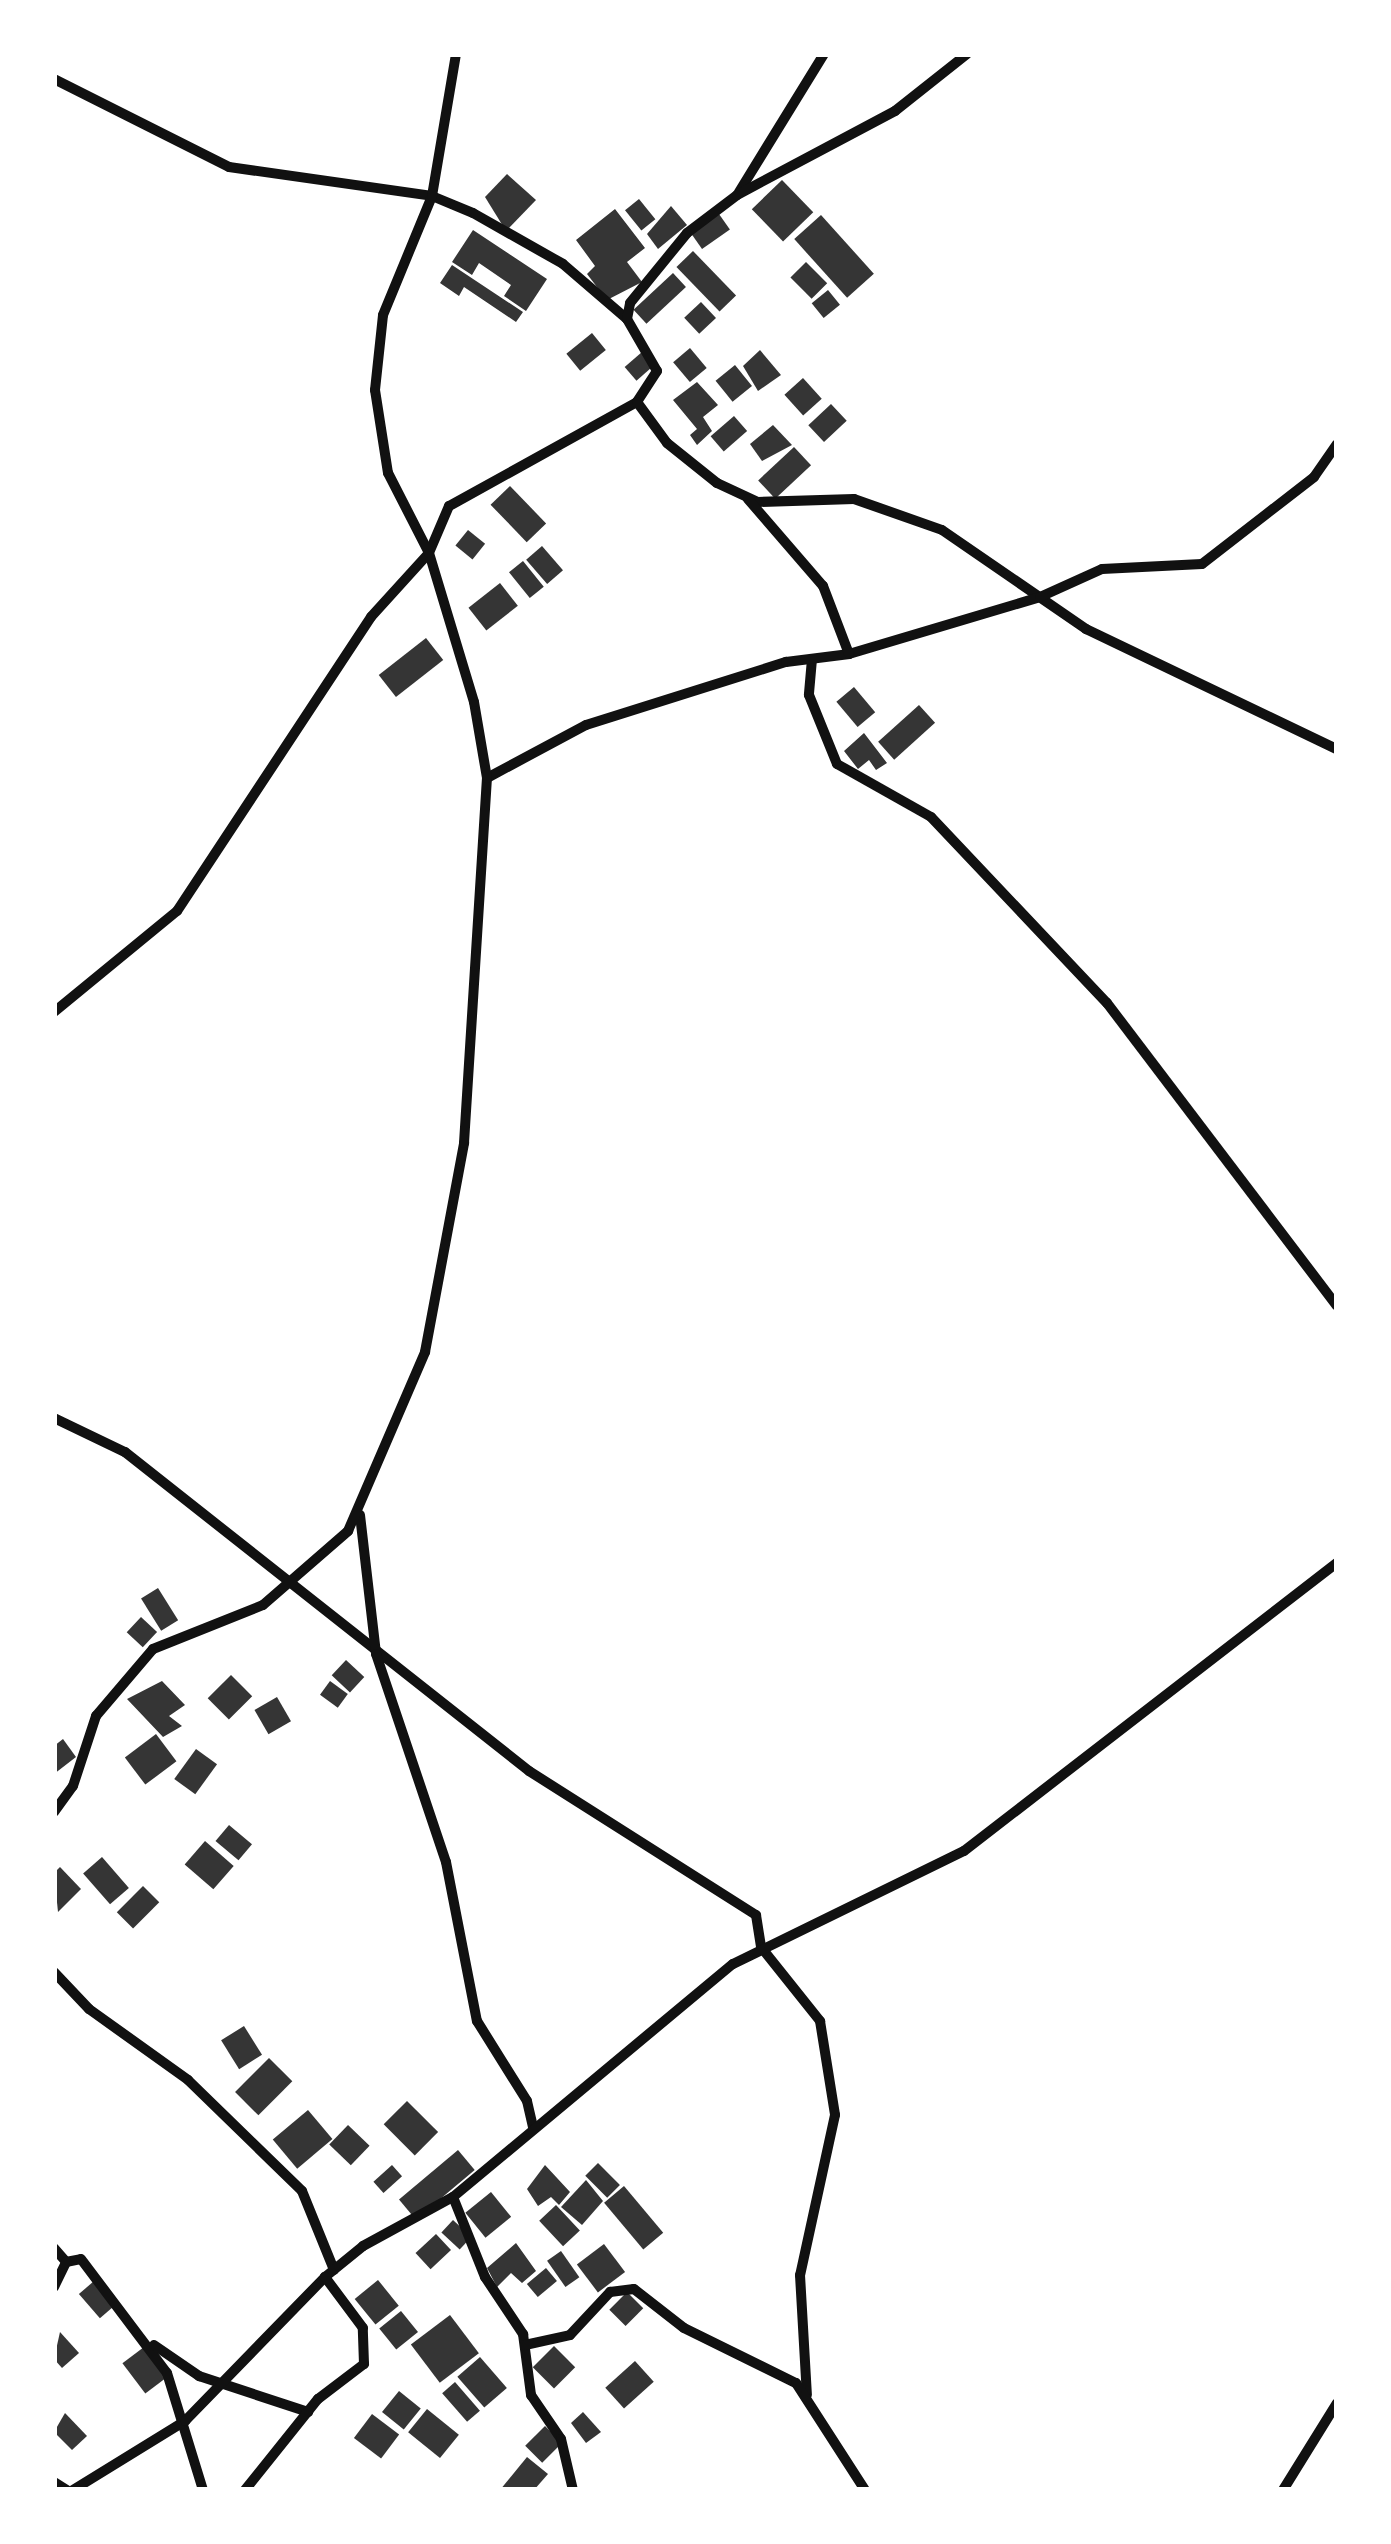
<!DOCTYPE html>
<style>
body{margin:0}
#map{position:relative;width:1391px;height:2544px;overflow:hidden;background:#fff;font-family:"Sofia Sans Condensed",sans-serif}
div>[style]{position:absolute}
.building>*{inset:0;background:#353535;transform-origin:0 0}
.minor>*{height:10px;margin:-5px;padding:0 5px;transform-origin:5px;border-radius:5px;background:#111}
span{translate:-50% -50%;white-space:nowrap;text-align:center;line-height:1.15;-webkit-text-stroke:9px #fff;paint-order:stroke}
.frame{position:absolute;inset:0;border:57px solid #fff;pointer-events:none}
</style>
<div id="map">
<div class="building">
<div style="clip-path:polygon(507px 174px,536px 200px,506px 231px,485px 197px)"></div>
<div style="left:782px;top:180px;width:45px;height:42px;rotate:46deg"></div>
<div style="left:639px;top:199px;width:26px;height:18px;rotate:51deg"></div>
<div style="clip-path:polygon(671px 206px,687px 225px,658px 249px,647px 234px)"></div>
<div style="clip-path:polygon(615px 209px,645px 248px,627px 262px,642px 282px,607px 300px,587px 274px,595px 266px,576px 240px)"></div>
<div style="left:719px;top:214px;width:19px;height:34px;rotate:55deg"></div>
<div style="left:821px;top:215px;width:79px;height:36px;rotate:48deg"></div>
<div style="clip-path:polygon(473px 230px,547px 279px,526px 311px,504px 296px,511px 285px,479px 263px,472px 275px,452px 262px)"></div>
<div style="left:693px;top:251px;width:62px;height:23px;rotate:46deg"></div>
<div style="left:806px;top:262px;width:30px;height:22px;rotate:45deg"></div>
<div style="clip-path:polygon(452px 265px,523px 312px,516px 322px,464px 287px,459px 296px,440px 283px)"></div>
<div style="left:673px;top:273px;width:19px;height:54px;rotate:47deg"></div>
<div style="left:828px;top:290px;width:19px;height:21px;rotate:51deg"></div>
<div style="left:701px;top:302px;width:22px;height:23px;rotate:47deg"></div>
<div style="left:592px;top:333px;width:22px;height:33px;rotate:51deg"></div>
<div style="left:690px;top:348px;width:26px;height:22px;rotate:50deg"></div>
<div style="clip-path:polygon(760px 350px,781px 375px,758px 391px,743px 366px)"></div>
<div style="left:642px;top:352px;width:18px;height:23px;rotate:49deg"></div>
<div style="left:735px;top:365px;width:27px;height:25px;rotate:51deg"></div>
<div style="left:803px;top:378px;width:28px;height:25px;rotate:48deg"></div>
<div style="clip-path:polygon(697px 382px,718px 405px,703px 417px,712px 431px,697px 445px,690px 435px,697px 429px,673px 400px)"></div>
<div style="left:831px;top:404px;width:23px;height:31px;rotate:47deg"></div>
<div style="left:734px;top:416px;width:20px;height:31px;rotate:49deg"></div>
<div style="clip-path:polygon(773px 425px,792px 445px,762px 461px,750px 444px)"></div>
<div style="left:794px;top:447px;width:25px;height:49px;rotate:47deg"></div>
<div style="left:510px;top:486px;width:52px;height:27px;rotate:46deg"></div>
<div style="left:468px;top:530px;width:22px;height:20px;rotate:39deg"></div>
<div style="left:542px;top:546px;width:32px;height:21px;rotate:49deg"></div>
<div style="left:523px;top:561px;width:33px;height:18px;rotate:51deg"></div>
<div style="left:500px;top:583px;width:29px;height:40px;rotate:52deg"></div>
<div style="left:426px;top:638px;width:28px;height:60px;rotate:52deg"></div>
<div style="left:854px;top:687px;width:33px;height:23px;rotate:50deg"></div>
<div style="left:919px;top:705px;width:24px;height:55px;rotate:48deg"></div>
<div style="clip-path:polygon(864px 733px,887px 763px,876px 770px,869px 760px,858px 769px,844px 751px)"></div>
<div style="left:158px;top:1588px;width:38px;height:20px;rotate:58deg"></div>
<div style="left:141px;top:1617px;width:22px;height:21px;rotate:43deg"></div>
<div style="left:346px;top:1660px;width:25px;height:21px;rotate:43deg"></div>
<div style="left:231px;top:1675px;width:30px;height:33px;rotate:45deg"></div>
<div style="clip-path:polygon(162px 1681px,185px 1705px,169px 1716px,182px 1726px,163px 1737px,127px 1699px)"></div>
<div style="left:330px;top:1681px;width:22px;height:17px;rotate:36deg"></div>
<div style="left:277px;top:1697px;width:28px;height:26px;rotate:60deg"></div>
<div style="left:156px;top:1734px;width:34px;height:39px;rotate:53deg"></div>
<div style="clip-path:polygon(63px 1739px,76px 1757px,54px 1774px,54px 1746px)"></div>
<div style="left:196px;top:1749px;width:26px;height:37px;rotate:36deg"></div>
<div style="left:229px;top:1825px;width:30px;height:21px;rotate:40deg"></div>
<div style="left:205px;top:1841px;width:38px;height:31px;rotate:41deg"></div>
<div style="left:102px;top:1857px;width:41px;height:25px;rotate:49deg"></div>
<div style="clip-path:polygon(60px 1867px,81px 1889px,58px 1912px,54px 1873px)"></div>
<div style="left:143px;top:1886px;width:23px;height:37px;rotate:45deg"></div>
<div style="left:244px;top:2026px;width:34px;height:27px;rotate:58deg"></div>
<div style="left:269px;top:2058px;width:33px;height:48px;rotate:45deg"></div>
<div style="left:407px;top:2101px;width:44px;height:33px;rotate:45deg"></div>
<div style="left:308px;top:2110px;width:38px;height:46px;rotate:50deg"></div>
<div style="left:348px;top:2125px;width:30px;height:27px;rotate:44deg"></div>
<div style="left:458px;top:2150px;width:26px;height:77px;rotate:50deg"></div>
<div style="left:598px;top:2163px;width:31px;height:18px;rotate:45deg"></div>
<div style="left:392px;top:2165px;width:15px;height:25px;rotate:48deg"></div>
<div style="clip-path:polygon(545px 2165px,570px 2192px,559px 2205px,551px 2197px,538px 2206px,527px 2189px)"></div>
<div style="clip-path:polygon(586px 2180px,603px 2201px,582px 2225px,561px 2207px)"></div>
<div style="left:624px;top:2186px;width:61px;height:26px;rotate:50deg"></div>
<div style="left:491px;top:2192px;width:32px;height:33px;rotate:51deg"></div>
<div style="left:556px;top:2205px;width:35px;height:23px;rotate:47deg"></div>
<div style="left:453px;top:2220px;width:25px;height:17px;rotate:43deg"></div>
<div style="left:436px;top:2234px;width:22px;height:28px;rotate:47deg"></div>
<div style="clip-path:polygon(516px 2243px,536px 2271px,522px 2283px,511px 2273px,497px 2287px,487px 2268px)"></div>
<div style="left:604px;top:2244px;width:35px;height:34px;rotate:53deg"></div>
<div style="left:561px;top:2251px;width:32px;height:17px;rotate:55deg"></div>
<div style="left:546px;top:2268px;width:17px;height:25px;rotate:50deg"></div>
<div style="left:378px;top:2280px;width:33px;height:30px;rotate:51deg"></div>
<div style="left:94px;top:2281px;width:32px;height:20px;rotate:49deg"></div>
<div style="left:627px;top:2292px;width:23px;height:25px;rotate:45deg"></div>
<div style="left:401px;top:2311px;width:27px;height:28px;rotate:51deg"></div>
<div style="left:450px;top:2315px;width:48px;height:49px;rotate:53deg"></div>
<div style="clip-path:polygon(60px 2332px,79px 2353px,62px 2368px,54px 2359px)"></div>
<div style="left:554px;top:2346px;width:30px;height:30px;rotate:45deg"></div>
<div style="left:144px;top:2347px;width:38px;height:27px;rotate:53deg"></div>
<div style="left:480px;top:2357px;width:41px;height:30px;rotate:49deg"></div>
<div style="left:635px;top:2361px;width:28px;height:40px;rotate:48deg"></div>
<div style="left:455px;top:2382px;width:38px;height:17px;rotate:49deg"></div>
<div style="left:399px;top:2391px;width:28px;height:27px;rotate:39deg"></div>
<div style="left:427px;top:2409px;width:41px;height:30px;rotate:39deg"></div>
<div style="clip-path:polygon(583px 2412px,601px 2432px,586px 2443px,571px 2423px)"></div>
<div style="clip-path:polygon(65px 2413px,87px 2436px,72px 2450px,54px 2432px)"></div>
<div style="left:372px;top:2414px;width:34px;height:30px;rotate:37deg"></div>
<div style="left:545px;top:2426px;width:24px;height:28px;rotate:45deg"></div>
<div style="clip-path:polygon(527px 2457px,548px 2474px,534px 2490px,500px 2490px)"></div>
</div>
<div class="minor">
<div style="left:54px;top:79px;width:196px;rotate:26.7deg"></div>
<div style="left:229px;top:167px;width:205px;rotate:8.1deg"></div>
<div style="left:432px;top:196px;width:44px;rotate:22.5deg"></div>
<div style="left:473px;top:213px;width:103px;rotate:29.5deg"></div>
<div style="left:563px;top:264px;width:84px;rotate:40.7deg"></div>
<div style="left:627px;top:319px;width:60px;rotate:60deg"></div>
<div style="left:657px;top:371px;width:37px;rotate:123deg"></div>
<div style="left:637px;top:402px;width:215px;rotate:151deg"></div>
<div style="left:449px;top:506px;width:51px;rotate:113.1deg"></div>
<div style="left:429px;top:553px;width:86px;rotate:132.2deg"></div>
<div style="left:371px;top:617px;width:352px;rotate:123.4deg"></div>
<div style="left:177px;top:911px;width:159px;rotate:140.6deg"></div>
<div style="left:739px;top:192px;width:162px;rotate:-58.4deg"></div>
<div style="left:627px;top:319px;width:16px;rotate:-79deg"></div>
<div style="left:630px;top:303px;width:90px;rotate:-50.8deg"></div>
<div style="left:687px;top:233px;width:63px;rotate:-37.2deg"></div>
<div style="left:737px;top:195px;width:179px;rotate:-28deg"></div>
<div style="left:895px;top:111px;width:92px;rotate:-38.4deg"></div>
<div style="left:637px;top:402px;width:51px;rotate:53.8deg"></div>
<div style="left:667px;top:443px;width:64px;rotate:38.7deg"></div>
<div style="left:717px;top:483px;width:45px;rotate:24.9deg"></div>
<div style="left:758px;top:502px;width:96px;rotate:-1.8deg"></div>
<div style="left:854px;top:499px;width:93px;rotate:19.4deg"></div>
<div style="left:942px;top:530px;width:175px;rotate:34.5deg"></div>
<div style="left:1086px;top:629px;width:278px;rotate:25.6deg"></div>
<div style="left:849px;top:654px;width:199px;rotate:-16.6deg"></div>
<div style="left:1040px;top:597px;width:68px;rotate:-24.3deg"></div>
<div style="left:1102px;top:569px;width:100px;rotate:-2.9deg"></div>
<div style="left:1202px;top:564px;width:142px;rotate:-37.8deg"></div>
<div style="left:1314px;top:477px;width:40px;rotate:-55.1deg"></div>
<div style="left:812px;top:659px;width:36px;rotate:95deg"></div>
<div style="left:809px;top:695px;width:74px;rotate:67.9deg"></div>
<div style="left:837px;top:764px;width:108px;rotate:29.4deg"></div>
<div style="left:931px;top:817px;width:256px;rotate:46.6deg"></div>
<div style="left:1107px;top:1003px;width:380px;rotate:52.8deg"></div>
<div style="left:487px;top:778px;width:112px;rotate:-28.2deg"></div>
<div style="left:586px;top:725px;width:210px;rotate:-17.5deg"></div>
<div style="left:786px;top:662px;width:64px;rotate:-7.2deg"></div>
<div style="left:849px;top:654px;width:73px;rotate:-110.9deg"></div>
<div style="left:823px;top:586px;width:115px;rotate:-130.8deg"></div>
<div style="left:54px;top:1418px;width:79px;rotate:25.6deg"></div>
<div style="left:125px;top:1452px;width:515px;rotate:38.29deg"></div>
<div style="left:529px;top:1771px;width:269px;rotate:32.4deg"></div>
<div style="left:756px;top:1915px;width:32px;rotate:81deg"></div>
<div style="left:761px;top:1947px;width:95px;rotate:51.4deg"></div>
<div style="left:820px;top:2021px;width:95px;rotate:80.9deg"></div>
<div style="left:835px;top:2115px;width:164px;rotate:102.3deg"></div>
<div style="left:800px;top:2275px;width:120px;rotate:86.7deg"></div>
<div style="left:360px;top:1515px;width:140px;rotate:83.4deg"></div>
<div style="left:376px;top:1654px;width:219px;rotate:71.4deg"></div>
<div style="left:446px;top:1862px;width:162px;rotate:79deg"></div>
<div style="left:477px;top:2021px;width:94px;rotate:58deg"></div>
<div style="left:527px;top:2101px;width:28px;rotate:77deg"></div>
<div style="left:54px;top:1812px;width:32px;rotate:-54deg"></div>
<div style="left:73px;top:1786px;width:74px;rotate:-71.8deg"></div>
<div style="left:96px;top:1716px;width:88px;rotate:-49.6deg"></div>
<div style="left:153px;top:1649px;width:118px;rotate:-21.8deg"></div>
<div style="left:263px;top:1605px;width:113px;rotate:-41deg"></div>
<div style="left:348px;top:1531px;width:195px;rotate:-66.7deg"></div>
<div style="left:425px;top:1352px;width:213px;rotate:-79.4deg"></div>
<div style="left:464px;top:1143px;width:366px;rotate:-86.4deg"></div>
<div style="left:487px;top:778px;width:77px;rotate:-99.7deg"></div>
<div style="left:474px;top:702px;width:156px;rotate:-106.8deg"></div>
<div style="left:429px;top:553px;width:90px;rotate:-117.1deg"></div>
<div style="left:388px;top:473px;width:84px;rotate:-98.9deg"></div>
<div style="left:375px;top:390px;width:75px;rotate:-83.9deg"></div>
<div style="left:383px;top:315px;width:129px;rotate:-67.6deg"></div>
<div style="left:432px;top:196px;width:144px;rotate:-80.4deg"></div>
<div style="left:54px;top:1972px;width:51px;rotate:46.6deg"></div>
<div style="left:89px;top:2009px;width:122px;rotate:35.6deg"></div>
<div style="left:188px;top:2080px;width:159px;rotate:44.2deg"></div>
<div style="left:302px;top:2191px;width:85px;rotate:67.9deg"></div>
<div style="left:453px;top:2197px;width:86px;rotate:68.2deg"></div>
<div style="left:485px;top:2277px;width:69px;rotate:56.3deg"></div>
<div style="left:523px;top:2334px;width:62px;rotate:82.5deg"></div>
<div style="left:531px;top:2395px;width:53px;rotate:55.7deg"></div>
<div style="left:561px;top:2439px;width:52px;rotate:76.8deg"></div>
<div style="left:54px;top:2248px;width:18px;rotate:49deg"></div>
<div style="left:66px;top:2262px;width:15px;rotate:-11deg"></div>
<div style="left:81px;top:2259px;width:143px;rotate:53deg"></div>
<div style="left:167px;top:2373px;width:122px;rotate:72.9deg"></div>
<div style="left:54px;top:2287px;width:28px;rotate:-64deg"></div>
<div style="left:154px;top:2345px;width:55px;rotate:34.6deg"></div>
<div style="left:199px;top:2376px;width:115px;rotate:18.3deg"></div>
<div style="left:525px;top:2345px;width:46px;rotate:-12.5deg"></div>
<div style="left:570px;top:2335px;width:59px;rotate:-47.1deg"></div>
<div style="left:610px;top:2292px;width:24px;rotate:-7deg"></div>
<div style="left:634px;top:2289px;width:63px;rotate:38deg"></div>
<div style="left:684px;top:2328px;width:125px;rotate:26.2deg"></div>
<div style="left:796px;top:2383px;width:127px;rotate:57.2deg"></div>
<div style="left:54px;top:2482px;width:15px;rotate:32deg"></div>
<div style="left:73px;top:2490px;width:132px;rotate:-31.6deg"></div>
<div style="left:185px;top:2421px;width:201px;rotate:-45.8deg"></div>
<div style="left:325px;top:2277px;width:49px;rotate:-39.2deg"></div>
<div style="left:363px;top:2246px;width:102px;rotate:-28.6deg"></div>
<div style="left:453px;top:2197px;width:364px;rotate:-39.8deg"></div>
<div style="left:733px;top:1964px;width:257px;rotate:-26.1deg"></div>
<div style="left:964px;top:1851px;width:471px;rotate:-37.7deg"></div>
<div style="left:245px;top:2490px;width:117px;rotate:-51.3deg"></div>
<div style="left:318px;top:2399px;width:58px;rotate:-37.3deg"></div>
<div style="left:364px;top:2364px;width:36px;rotate:-92deg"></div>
<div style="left:363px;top:2328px;width:64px;rotate:-126.7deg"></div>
<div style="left:1283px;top:2490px;width:102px;rotate:-58.2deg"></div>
</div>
<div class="frame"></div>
</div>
